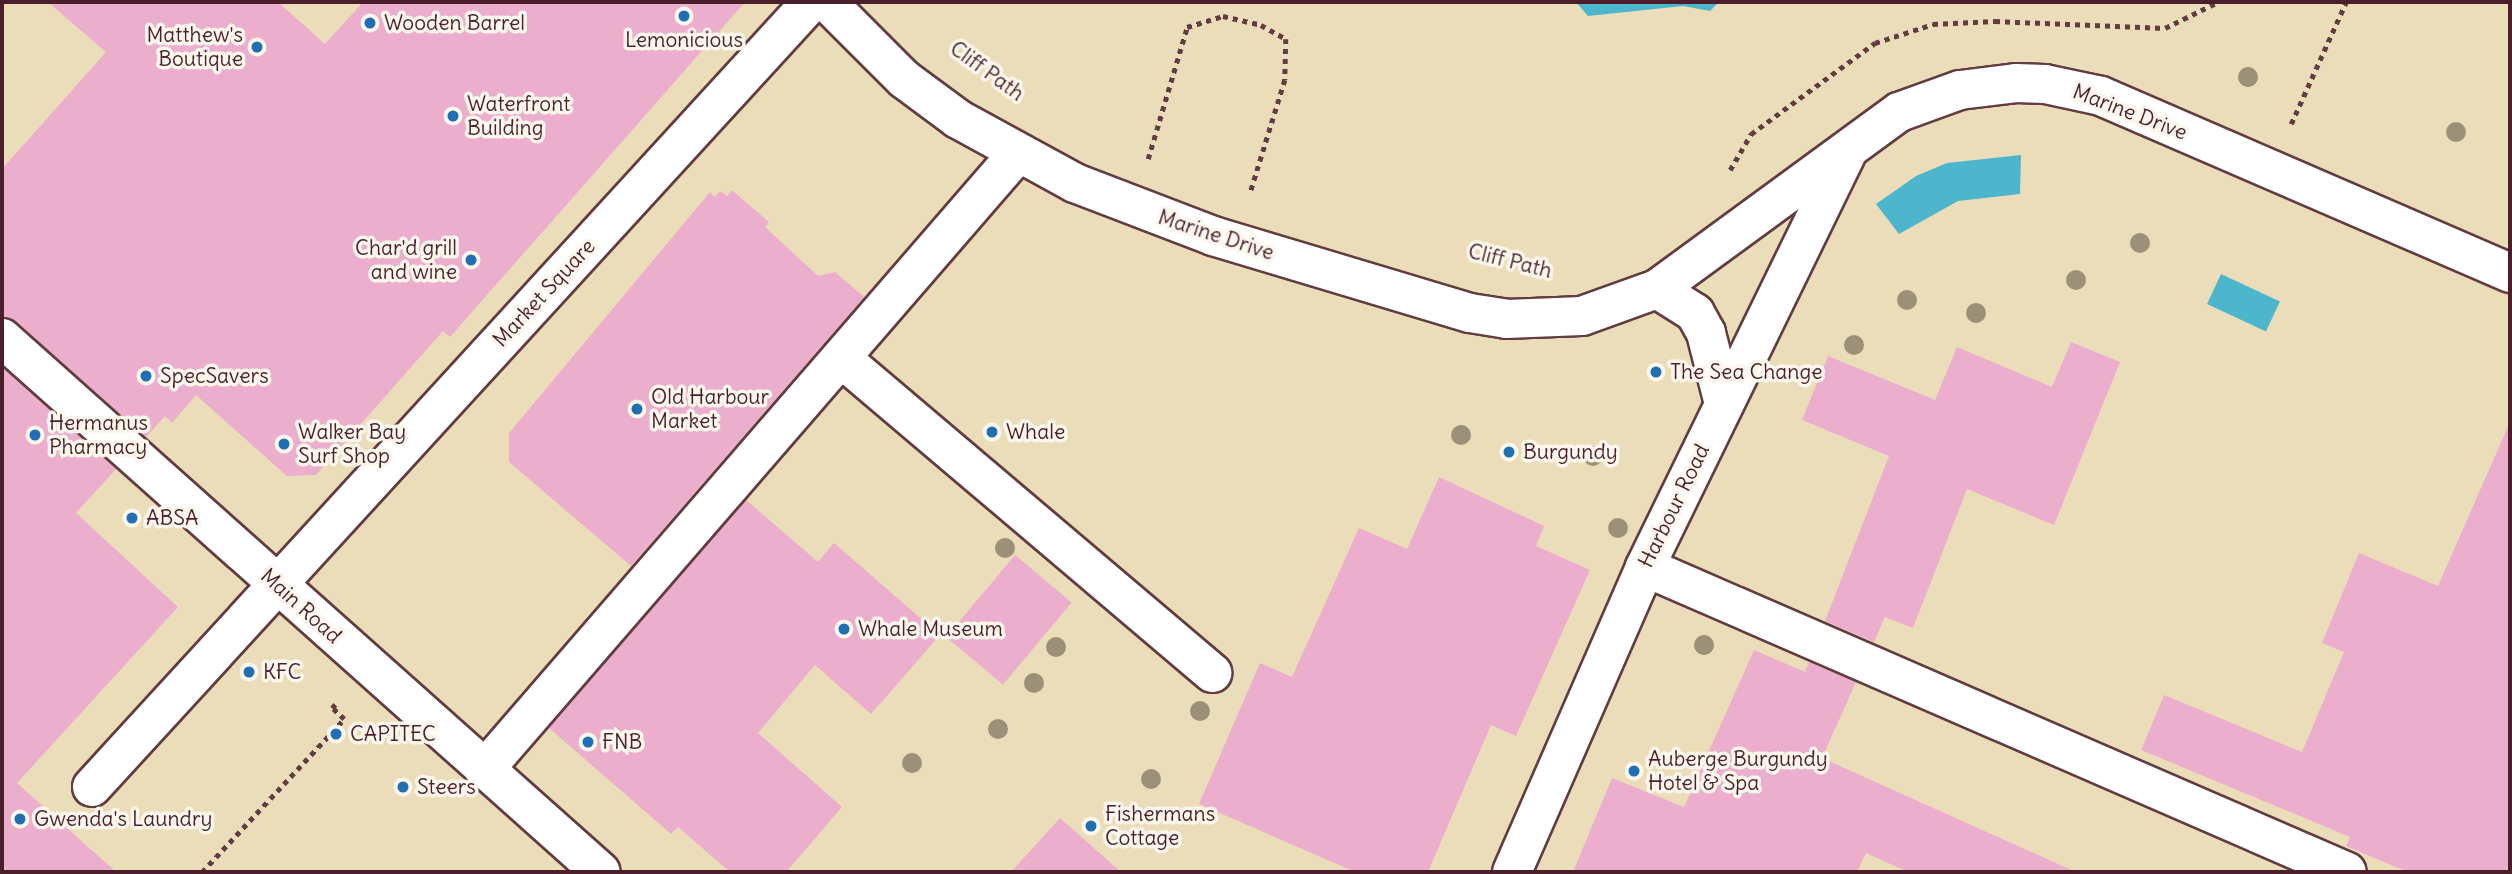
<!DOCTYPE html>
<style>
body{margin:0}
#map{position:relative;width:2512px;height:874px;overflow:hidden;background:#ebddb9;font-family:Delius,sans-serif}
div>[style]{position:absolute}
.water>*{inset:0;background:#4eb6cc;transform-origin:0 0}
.building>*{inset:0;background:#ecaecd;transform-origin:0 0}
.path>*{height:4.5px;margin-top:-2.25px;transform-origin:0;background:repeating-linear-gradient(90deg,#623c40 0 5px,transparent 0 10px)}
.roads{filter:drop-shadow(2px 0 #623c40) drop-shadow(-2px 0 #623c40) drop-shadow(0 2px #623c40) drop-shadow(0 -2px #623c40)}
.minor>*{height:38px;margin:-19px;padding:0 19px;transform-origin:19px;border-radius:19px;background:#fff}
.major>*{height:38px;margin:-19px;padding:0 19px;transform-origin:19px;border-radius:19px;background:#fff}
.trees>*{width:20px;height:20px;margin:-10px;border-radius:50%;background:#9c9079}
.dots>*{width:19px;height:19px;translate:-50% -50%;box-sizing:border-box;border:4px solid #fbf7ec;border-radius:50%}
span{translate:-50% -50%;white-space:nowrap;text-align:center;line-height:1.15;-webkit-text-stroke:7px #fbf7ec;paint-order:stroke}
.poi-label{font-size:21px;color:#4a1f2b}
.left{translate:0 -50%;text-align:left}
.right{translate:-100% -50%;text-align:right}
.street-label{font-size:21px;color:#4a1f2b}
.frame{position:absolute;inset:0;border:4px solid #4a1f2b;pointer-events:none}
</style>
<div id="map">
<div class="water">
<div style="clip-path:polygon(1576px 2px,1719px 2px,1710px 11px,1683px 6px,1588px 16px)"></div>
<div style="clip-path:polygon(2021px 155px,2020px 194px,1958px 201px,1899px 234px,1876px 204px,1916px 176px,1947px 163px)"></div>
<div style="left:2221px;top:274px;width:65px;height:33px;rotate:25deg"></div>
</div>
<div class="building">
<div style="clip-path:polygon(48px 2px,278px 2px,325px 44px,363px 2px,745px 2px,450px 337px,443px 331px,316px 475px,287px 476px,196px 395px,172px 423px,165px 416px,146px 437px,17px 322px,2px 317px,2px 169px,106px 52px)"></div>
<div style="clip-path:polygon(732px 190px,769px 222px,765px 227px,818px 276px,835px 272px,864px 297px,631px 566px,509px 462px,509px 433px,710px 192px,715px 197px,720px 191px,727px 196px)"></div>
<div style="clip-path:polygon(2071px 342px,2120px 362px,2054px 525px,1967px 489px,1913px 628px,1885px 617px,1874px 642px,1825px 621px,1889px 456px,1802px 420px,1828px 356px,1935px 400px,1957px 347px,2052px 387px)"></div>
<div style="clip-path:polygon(2px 367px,116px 469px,76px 513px,178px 607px,17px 783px,116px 872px,2px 872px)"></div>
<div style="clip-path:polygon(2510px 422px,2510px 872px,2408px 872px,2346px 846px,2350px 837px,2141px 750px,2164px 695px,2302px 752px,2344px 652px,2322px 643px,2359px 553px,2438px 586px)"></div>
<div style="clip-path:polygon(1439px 477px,1544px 526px,1536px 546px,1590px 570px,1516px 736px,1491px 725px,1428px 872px,1355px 872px,1199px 804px,1260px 663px,1292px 677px,1359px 528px,1407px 549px)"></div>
<div style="clip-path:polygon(746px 500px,818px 562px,834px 543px,940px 635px,871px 714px,815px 665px,758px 733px,842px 807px,786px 872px,730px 872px,678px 827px,671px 834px,549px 728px)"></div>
<div style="left:1015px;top:555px;width:74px;height:107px;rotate:40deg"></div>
<div style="clip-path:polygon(1754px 650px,1805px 672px,1809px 662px,1856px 682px,1822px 758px,2076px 872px,1908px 872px,1866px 853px,1857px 872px,1573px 872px,1612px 778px,1684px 807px)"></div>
<div style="clip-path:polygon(1060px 818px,1121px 872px,1011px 872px)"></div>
</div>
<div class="path">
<div style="left:2291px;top:124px;width:134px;rotate:-65.7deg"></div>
<div style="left:1148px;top:159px;width:138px;rotate:-73.5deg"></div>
<div style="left:1187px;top:27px;width:38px;rotate:-17deg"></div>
<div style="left:1223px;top:16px;width:39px;rotate:13deg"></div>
<div style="left:1261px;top:25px;width:29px;rotate:29deg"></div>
<div style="left:1286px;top:39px;width:41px;rotate:91.4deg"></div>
<div style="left:1285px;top:80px;width:119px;rotate:107.1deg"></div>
<div style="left:1730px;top:170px;width:42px;rotate:-59.7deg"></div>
<div style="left:1751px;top:134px;width:154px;rotate:-36.3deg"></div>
<div style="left:1875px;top:43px;width:61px;rotate:-18.1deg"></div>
<div style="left:1933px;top:24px;width:62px;rotate:-2.8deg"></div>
<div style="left:1995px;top:21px;width:170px;rotate:2.4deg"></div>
<div style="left:2165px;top:28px;width:59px;rotate:-26.1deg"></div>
<div style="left:202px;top:872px;width:209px;rotate:-47.1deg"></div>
<div style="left:344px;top:719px;width:16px;rotate:-137deg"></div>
<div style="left:332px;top:708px;width:9px;rotate:-49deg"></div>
</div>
<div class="roads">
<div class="minor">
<div style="left:827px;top:2px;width:109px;rotate:45deg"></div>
<div style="left:904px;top:79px;width:67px;rotate:36.5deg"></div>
<div style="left:958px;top:119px;width:133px;rotate:28.7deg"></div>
<div style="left:1075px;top:183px;width:148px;rotate:21deg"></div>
<div style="left:1213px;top:236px;width:268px;rotate:16.7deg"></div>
<div style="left:1470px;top:313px;width:36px;rotate:9deg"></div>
<div style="left:1506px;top:319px;width:76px;rotate:-2.3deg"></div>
<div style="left:1582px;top:316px;width:80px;rotate:-19.8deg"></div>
<div style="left:1657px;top:289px;width:300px;rotate:-36.2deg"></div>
<div style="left:1899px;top:112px;width:65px;rotate:-19.8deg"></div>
<div style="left:1960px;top:90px;width:56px;rotate:-7.1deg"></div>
<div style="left:2016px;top:83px;width:29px;rotate:2deg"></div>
<div style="left:2045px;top:84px;width:57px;rotate:12.1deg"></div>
<div style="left:2101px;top:96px;width:446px;rotate:23.4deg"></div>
<div style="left:1657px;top:289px;width:45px;rotate:32.3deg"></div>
<div style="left:1695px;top:313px;width:23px;rotate:61deg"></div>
<div style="left:1706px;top:333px;width:73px;rotate:75.8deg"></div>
<div style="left:841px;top:358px;width:487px;rotate:40.3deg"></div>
<div style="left:1645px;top:567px;width:765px;rotate:23.48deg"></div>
<div style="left:484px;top:770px;width:815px;rotate:-49.13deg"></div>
<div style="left:92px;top:787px;width:1065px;rotate:-47.51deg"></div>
<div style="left:1512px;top:872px;width:333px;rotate:-66.4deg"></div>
<div style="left:1645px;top:567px;width:458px;rotate:-64deg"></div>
</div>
<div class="major">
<div style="left:2px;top:338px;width:802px;rotate:41.72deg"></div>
</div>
</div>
<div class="trees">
<div style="left:2248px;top:77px"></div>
<div style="left:2456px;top:132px"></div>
<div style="left:2140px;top:243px"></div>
<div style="left:2076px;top:280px"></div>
<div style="left:1907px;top:300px"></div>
<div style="left:1976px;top:313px"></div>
<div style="left:1854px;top:345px"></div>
<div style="left:1461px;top:435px"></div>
<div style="left:1593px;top:456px"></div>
<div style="left:1618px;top:528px"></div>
<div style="left:1005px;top:548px"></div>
<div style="left:1704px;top:645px"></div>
<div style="left:1056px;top:647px"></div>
<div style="left:1034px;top:683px"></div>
<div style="left:1200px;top:711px"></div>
<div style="left:998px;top:729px"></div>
<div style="left:912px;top:763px"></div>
<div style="left:1151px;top:779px"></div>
</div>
<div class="dots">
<div style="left:684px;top:16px;background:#1f6fb2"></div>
<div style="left:370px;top:23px;background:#1f6fb2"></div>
<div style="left:257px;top:47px;background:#1f6fb2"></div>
<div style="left:453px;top:116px;background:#1f6fb2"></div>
<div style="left:471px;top:260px;background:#1f6fb2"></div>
<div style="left:1656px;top:372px;background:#1f6fb2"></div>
<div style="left:146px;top:376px;background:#1f6fb2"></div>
<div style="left:637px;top:409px;background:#1f6fb2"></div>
<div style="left:992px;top:432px;background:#1f6fb2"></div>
<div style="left:35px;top:435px;background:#1f6fb2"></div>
<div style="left:284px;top:444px;background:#1f6fb2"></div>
<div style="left:1509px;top:452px;background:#1f6fb2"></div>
<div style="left:132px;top:518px;background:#1f6fb2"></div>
<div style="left:844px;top:629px;background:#1f6fb2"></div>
<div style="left:249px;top:672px;background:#1f6fb2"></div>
<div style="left:336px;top:734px;background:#1f6fb2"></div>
<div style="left:588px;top:742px;background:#1f6fb2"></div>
<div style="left:1634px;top:771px;background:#1f6fb2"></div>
<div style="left:403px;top:787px;background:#1f6fb2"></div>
<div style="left:20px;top:819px;background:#1f6fb2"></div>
<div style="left:1091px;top:826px;background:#1f6fb2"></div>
</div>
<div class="poi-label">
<span class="left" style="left:384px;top:23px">Wooden Barrel</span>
<span class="right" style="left:243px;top:47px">Matthew's<br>Boutique</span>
<span style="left:684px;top:40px">Lemonicious</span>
<span class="left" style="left:467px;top:116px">Waterfront<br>Building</span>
<span class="right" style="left:457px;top:260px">Char'd grill<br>and wine</span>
<span class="left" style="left:1670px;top:372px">The Sea Change</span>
<span class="left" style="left:160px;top:376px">SpecSavers</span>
<span class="left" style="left:651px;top:409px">Old Harbour<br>Market</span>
<span class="left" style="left:49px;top:435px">Hermanus<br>Pharmacy</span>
<span class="left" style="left:298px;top:444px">Walker Bay<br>Surf Shop</span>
<span class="left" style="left:1006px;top:432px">Whale</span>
<span class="left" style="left:1523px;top:452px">Burgundy</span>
<span class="left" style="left:146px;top:518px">ABSA</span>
<span class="left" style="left:858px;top:629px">Whale Museum</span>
<span class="left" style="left:263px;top:672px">KFC</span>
<span class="left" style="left:350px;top:734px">CAPITEC</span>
<span class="left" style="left:602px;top:742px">FNB</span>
<span class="left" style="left:1648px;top:771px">Auberge Burgundy<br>Hotel &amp; Spa</span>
<span class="left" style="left:417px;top:787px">Steers</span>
<span class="left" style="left:1105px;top:826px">Fishermans<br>Cottage</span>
<span class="left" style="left:34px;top:819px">Gwenda's Laundry</span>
</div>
<div class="street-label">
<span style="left:987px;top:71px;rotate:36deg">Cliff Path</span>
<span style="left:2130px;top:112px;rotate:21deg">Marine Drive</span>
<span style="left:1216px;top:235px;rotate:18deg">Marine Drive</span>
<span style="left:1510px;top:261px;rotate:14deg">Cliff Path</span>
<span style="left:544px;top:293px;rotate:-47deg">Market Square</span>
<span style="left:1674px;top:506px;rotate:-64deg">Harbour Road</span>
<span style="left:301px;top:606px;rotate:42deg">Main Road</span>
</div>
<div class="frame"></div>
</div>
